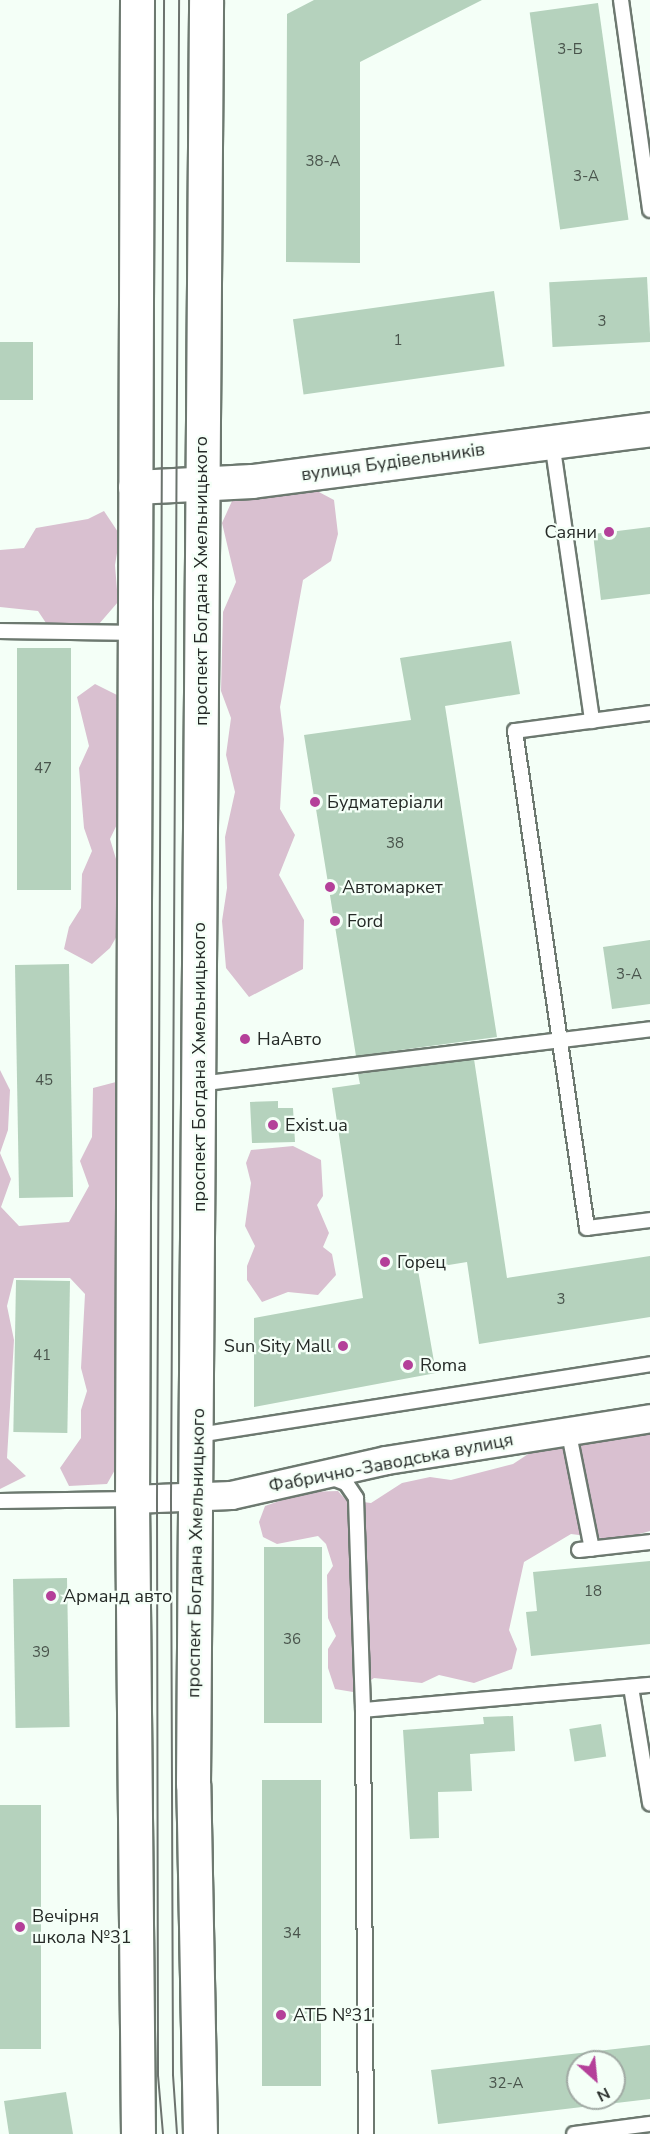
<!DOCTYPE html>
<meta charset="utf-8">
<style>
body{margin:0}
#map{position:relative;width:650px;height:2134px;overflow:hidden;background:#f4fff7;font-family:"Nunito Sans",sans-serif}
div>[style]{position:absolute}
.green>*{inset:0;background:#d9c0d0}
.building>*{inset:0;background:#b5d2bd;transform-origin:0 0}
.roads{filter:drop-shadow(2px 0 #6d7970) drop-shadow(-2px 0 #6d7970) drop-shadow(0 2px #6d7970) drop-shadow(0 -2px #6d7970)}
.service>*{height:14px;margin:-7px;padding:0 7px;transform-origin:7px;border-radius:7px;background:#fff}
.minor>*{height:27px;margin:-13.5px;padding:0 13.5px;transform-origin:13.5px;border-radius:13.5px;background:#fff}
.tertiary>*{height:33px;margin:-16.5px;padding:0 16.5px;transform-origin:16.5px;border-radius:16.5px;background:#fff}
.secondary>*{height:33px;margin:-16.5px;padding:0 16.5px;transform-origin:16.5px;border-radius:16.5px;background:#fff}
.tram>*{height:1.5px;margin:-0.75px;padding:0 0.75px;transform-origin:0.75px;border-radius:0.75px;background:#6c736e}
.dots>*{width:16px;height:16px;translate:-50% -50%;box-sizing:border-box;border:3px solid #f4fff7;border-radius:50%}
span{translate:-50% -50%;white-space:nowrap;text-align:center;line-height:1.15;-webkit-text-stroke:4.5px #f4fff7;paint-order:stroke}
.number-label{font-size:15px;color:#49544c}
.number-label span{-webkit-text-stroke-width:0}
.street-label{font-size:18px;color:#252a27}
.poi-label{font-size:18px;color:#252a27}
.right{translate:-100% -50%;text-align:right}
.left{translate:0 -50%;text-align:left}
.north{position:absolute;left:566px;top:2050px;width:60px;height:60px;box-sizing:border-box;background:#f4fff7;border:2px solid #a1aaa4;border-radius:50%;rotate:153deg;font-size:16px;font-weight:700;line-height:24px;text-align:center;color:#252a27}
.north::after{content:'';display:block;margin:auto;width:21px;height:27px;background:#b44099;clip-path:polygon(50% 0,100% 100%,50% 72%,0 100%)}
</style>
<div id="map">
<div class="green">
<div style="clip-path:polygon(300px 482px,334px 500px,338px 534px,331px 561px,303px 580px,280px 707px,284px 739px,280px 809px,295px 835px,279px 875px,304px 920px,303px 969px,249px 997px,226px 968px,222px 921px,227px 888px,225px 837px,235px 792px,226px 755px,231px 718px,221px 691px,223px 612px,236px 582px,222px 523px,237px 490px)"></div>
<div style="clip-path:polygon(104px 511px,120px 535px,115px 565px,118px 602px,99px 624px,76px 637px,54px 635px,38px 611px,0 607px,0 550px,24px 548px,36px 528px,88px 519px)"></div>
<div style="clip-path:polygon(95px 684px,117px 695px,124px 716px,121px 816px,110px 839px,119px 869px,125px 922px,110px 948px,92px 964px,64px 949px,69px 927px,81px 908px,82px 874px,92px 851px,84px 828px,79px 768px,89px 746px,77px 697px)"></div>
<div style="clip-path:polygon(0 1070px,10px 1090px,8px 1130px,0 1153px,11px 1179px,1px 1207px,19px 1226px,69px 1222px,89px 1186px,80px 1161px,92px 1137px,93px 1088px,116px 1082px,123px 1112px,116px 1468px,107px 1484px,69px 1486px,60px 1468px,81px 1438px,81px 1410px,87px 1391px,81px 1368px,85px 1294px,70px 1278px,14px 1278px,7px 1306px,14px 1340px,7px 1458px,26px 1476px,0 1489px)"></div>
<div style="clip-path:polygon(293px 1146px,321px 1160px,323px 1196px,317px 1205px,329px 1233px,323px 1247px,332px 1254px,336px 1275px,318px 1295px,288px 1292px,262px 1302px,247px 1280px,247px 1266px,255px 1246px,245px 1226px,251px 1183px,246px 1163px,251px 1150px)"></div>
<div style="clip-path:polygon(650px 1429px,650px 1531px,618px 1540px,571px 1534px,524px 1562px,509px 1630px,517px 1649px,512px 1669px,474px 1683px,439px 1675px,422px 1683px,374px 1678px,353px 1692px,335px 1689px,328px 1668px,328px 1649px,336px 1636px,328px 1618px,327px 1575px,333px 1566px,326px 1544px,318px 1536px,277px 1544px,263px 1537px,259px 1522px,265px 1506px,305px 1492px,338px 1491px,346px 1500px,371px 1503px,402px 1483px,430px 1477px,451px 1480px,513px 1464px,545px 1443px)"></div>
</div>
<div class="building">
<div style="clip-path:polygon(314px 0,482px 0,360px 62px,360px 263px,286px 262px,287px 14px)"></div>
<div style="left:598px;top:3px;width:219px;height:69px;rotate:82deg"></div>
<div style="left:647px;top:277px;width:65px;height:98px;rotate:87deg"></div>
<div style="left:494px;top:291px;width:76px;height:203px;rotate:82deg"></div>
<div style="left:0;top:342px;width:33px;height:58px"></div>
<div style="clip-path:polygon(650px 527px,650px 594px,601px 600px,593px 534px)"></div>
<div style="clip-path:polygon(511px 641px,520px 694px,445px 706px,497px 1037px,356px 1056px,304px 735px,411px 720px,400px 658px)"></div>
<div style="left:17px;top:648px;width:54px;height:242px"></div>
<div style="clip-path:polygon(650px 940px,650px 1004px,612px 1009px,603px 947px)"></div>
<div style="left:69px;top:964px;width:233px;height:54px;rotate:89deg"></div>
<div style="clip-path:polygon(474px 1059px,507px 1278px,650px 1256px,650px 1317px,479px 1344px,467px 1262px,418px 1270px,436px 1373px,254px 1407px,254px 1318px,363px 1298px,332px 1088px,360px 1084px,358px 1074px)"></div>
<div style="clip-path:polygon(278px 1101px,278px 1108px,293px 1108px,295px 1142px,252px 1143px,250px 1102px)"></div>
<div style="left:16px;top:1280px;width:54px;height:152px;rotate:1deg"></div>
<div style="left:264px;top:1547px;width:58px;height:176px"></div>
<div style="clip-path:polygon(650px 1561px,650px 1644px,531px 1656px,526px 1612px,537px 1611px,533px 1572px)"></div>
<div style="left:67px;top:1578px;width:149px;height:54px;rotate:89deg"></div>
<div style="clip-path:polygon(513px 1716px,515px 1751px,470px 1754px,472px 1791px,438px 1792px,439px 1838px,410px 1839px,403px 1730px,484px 1724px,483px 1717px)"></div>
<div style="left:601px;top:1724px;width:33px;height:32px;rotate:81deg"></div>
<div style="left:321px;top:1780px;width:306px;height:59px;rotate:90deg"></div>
<div style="left:0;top:1805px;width:41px;height:244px"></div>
<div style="clip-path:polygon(evenodd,650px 2045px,650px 2099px,438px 2124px,431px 2070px,650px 2045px,578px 2062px,614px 2062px,614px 2098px,578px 2098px,578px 2062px)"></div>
<div style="clip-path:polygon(66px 2092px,73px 2134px,9px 2134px,4px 2101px)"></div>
</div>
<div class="roads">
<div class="service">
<div style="left:621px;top:0;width:212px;rotate:82.1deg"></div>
<div style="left:552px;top:442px;width:282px;rotate:81.8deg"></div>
<div style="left:0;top:631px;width:135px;rotate:0.8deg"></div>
<div style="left:650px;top:713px;width:136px;rotate:172.4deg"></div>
<div style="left:515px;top:731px;width:502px;rotate:81.76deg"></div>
<div style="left:587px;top:1228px;width:64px;rotate:-7.2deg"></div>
<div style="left:198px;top:1084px;width:455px;rotate:-6.9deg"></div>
<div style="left:568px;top:1429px;width:122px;rotate:78.7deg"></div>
<div style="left:198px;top:1435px;width:458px;rotate:-8.9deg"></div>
<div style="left:330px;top:1477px;width:17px;rotate:21deg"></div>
<div style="left:346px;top:1483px;width:18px;rotate:56deg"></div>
<div style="left:356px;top:1498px;width:212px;rotate:88.1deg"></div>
<div style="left:363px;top:1710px;width:424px;rotate:89.6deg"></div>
<div style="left:0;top:1501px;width:132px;rotate:-0.9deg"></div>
<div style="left:579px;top:1550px;width:71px;rotate:-6.4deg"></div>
<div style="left:631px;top:1687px;width:118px;rotate:80.7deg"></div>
<div style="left:363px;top:1710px;width:288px;rotate:-5deg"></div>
<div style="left:574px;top:2134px;width:77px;rotate:-7.5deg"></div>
</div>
<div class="minor">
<div style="left:132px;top:1499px;width:99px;rotate:-2.3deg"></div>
<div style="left:231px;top:1495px;width:159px;rotate:-12.7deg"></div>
<div style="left:386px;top:1460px;width:267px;rotate:-9deg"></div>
</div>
<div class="tertiary">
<div style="left:135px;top:487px;width:117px;rotate:-2.9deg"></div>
<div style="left:252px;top:481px;width:401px;rotate:-7.4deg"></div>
</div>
<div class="secondary">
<div style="left:137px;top:0;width:1499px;rotate:90.19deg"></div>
<div style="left:132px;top:1499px;width:635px;rotate:89.46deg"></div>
<div style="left:200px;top:2134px;width:350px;rotate:-91.1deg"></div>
<div style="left:193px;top:1784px;width:1784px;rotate:-89.58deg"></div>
</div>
</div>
<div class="tram">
<div style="left:163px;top:2134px;width:58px;rotate:-94.9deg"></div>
<div style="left:158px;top:2076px;width:578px;rotate:-90.1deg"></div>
<div style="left:157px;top:1498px;width:1498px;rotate:-89.73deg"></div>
<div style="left:177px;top:2134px;width:59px;rotate:-93.9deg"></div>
<div style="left:173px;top:2075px;width:577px;rotate:-90.2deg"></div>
<div style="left:171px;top:1498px;width:1498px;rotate:-89.69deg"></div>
</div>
<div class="dots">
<div style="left:609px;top:532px;background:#b44099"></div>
<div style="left:315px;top:802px;background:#b44099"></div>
<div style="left:330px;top:887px;background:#b44099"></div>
<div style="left:335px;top:921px;background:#b44099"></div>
<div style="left:245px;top:1039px;background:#b44099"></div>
<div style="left:273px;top:1125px;background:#b44099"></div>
<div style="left:385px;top:1262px;background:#b44099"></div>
<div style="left:343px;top:1346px;background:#b44099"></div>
<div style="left:408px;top:1365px;background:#b44099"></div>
<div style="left:51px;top:1596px;background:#b44099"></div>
<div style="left:20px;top:1927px;background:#b44099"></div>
<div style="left:281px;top:2015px;background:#b44099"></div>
</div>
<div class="number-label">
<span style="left:570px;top:50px">3-Б</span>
<span style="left:323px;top:162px">38-А</span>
<span style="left:586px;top:177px">3-А</span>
<span style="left:602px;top:322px">3</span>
<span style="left:398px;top:341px">1</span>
<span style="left:43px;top:769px">47</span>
<span style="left:395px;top:844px">38</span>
<span style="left:629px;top:975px">3-А</span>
<span style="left:44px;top:1081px">45</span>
<span style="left:561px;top:1300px">3</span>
<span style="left:42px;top:1356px">41</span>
<span style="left:593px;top:1592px">18</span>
<span style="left:292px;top:1640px">36</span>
<span style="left:41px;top:1653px">39</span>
<span style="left:292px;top:1934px">34</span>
<span style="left:506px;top:2084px">32-А</span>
</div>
<div class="street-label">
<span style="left:393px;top:462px;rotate:-8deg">вулиця Будівельників</span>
<span style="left:201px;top:581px;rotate:-90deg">проспект Богдана Хмельницького</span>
<span style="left:199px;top:1067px;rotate:-90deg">проспект Богдана Хмельницького</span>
<span style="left:391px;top:1463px;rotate:-11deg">Фабрично-Заводська вулиця</span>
<span style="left:196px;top:1553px;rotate:-89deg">проспект Богдана Хмельницького</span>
</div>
<div class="poi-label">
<span class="right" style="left:597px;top:532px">Саяни</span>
<span class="left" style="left:327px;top:802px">Будматеріали</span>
<span class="left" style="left:342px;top:887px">Автомаркет</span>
<span class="left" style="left:347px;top:921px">Ford</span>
<span class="left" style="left:257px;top:1039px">НаАвто</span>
<span class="left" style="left:285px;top:1125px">Exist.ua</span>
<span class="left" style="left:397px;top:1262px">Горец</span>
<span class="right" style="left:331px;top:1346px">Sun Sity Mall</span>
<span class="left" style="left:420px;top:1365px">Roma</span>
<span class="left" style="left:63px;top:1596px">Арманд авто</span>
<span class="left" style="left:32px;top:1927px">Вечірня<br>школа №31</span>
<span class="left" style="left:293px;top:2015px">АТБ №31</span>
</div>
<div class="north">N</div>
</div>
